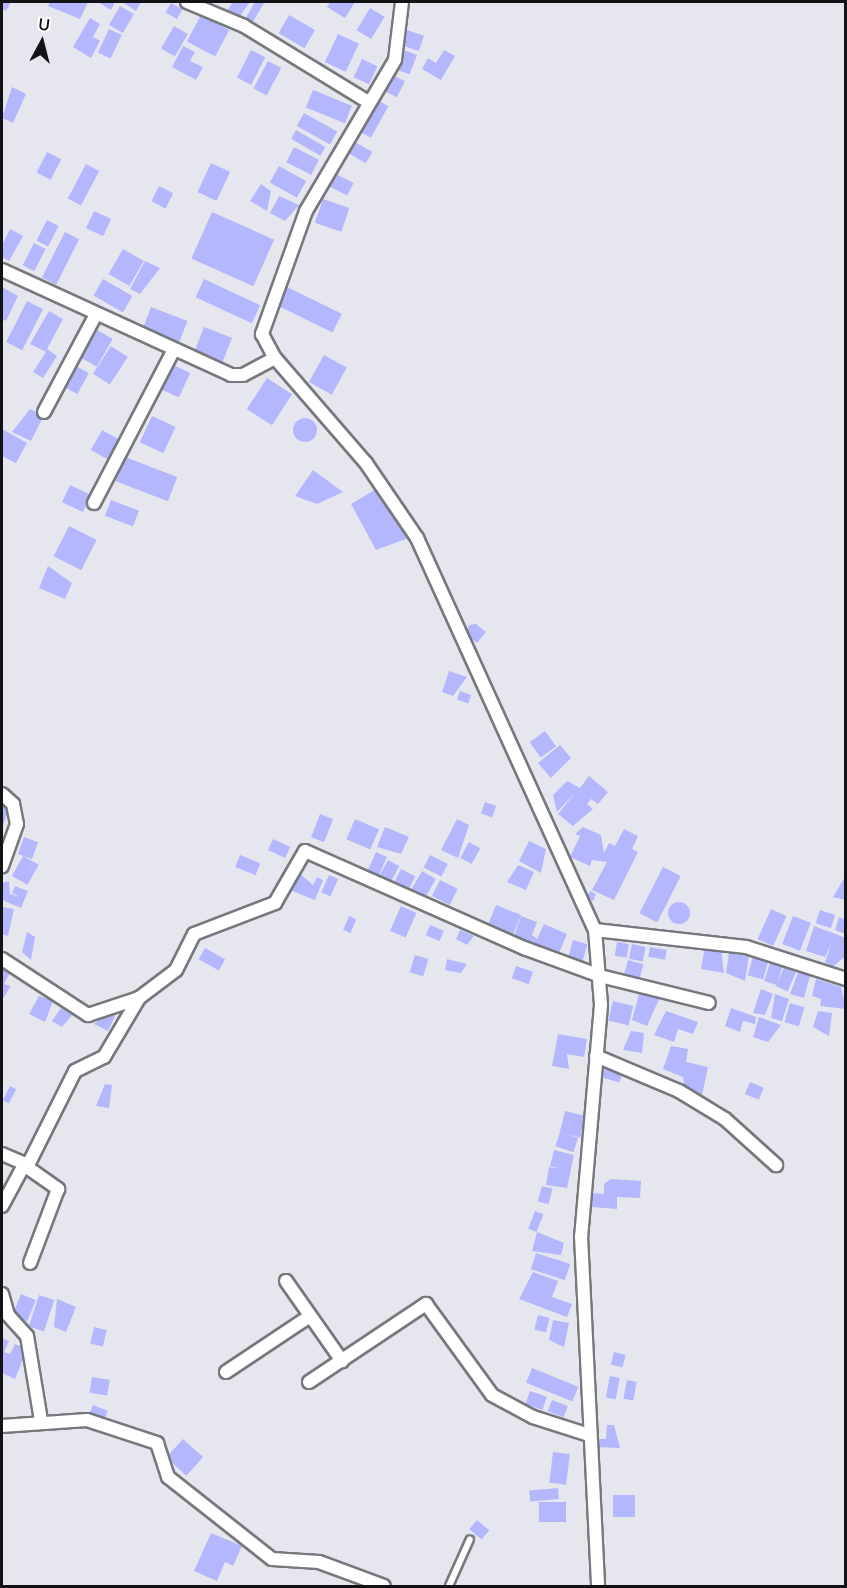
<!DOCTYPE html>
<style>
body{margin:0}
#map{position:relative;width:847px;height:1588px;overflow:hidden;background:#e6e7ee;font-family:Manrope,sans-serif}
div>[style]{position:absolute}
.building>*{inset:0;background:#b4b7fd;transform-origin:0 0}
.round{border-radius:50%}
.roads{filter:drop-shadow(2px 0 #77787e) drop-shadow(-2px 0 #77787e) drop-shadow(0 2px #77787e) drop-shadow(0 -2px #77787e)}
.service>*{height:6px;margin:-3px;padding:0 3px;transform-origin:3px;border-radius:3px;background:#fff}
.minor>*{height:12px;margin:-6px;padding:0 6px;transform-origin:6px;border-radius:6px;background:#fff}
span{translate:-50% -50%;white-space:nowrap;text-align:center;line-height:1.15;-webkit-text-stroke:5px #fff;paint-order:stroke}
.frame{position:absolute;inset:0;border:3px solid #121315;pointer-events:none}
.north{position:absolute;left:12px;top:12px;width:60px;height:60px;-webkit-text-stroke:4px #fff;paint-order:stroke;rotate:7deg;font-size:16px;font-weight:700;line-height:24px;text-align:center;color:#121315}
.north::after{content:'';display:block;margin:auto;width:21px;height:27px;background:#121315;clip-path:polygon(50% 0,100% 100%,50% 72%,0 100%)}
</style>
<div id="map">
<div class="building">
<div style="clip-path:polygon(2px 2px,11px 2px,6px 11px,2px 9px)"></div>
<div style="clip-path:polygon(50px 2px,88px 2px,80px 19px,48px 6px)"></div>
<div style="clip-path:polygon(98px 2px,115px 2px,111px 10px)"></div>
<div style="clip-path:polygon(122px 2px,141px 2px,136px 11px)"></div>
<div style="clip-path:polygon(233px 2px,250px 2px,238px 19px,226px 12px)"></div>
<div style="clip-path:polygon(255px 2px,264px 3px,252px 23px,245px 19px)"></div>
<div style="clip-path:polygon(330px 2px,355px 2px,345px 18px,327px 7px)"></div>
<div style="left:171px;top:3px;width:13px;height:11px;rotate:29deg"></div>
<div style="left:120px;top:6px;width:16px;height:22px;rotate:30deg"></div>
<div style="left:370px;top:8px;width:17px;height:26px;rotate:31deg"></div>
<div style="left:201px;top:15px;width:32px;height:30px;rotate:28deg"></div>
<div style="left:289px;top:15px;width:30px;height:21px;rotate:30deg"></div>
<div style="clip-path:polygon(90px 18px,100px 24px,93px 37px,100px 41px,91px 58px,73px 47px)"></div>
<div style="left:174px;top:26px;width:16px;height:26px;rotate:30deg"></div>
<div style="left:109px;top:29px;width:14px;height:26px;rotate:25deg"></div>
<div style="left:407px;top:30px;width:18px;height:16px;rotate:19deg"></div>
<div style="left:338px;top:34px;width:23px;height:31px;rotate:25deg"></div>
<div style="clip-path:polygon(183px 46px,195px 52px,190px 61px,203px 67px,196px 80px,172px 67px)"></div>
<div style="left:251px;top:50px;width:16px;height:31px;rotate:27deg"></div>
<div style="left:404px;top:50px;width:14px;height:21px;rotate:21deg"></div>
<div style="clip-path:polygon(444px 50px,455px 56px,441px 80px,422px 69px,428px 58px,436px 63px)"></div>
<div style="left:362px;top:59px;width:17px;height:20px;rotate:25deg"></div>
<div style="left:268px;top:61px;width:15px;height:31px;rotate:28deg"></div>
<div style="left:389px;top:73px;width:18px;height:18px;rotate:27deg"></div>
<div style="clip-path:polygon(12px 87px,26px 94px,13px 123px,2px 118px)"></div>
<div style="left:313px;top:90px;width:42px;height:19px;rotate:22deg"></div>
<div style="left:377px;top:100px;width:13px;height:36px;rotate:29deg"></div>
<div style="left:304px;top:113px;width:38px;height:15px;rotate:29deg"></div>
<div style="left:296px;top:130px;width:34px;height:10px;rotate:30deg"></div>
<div style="left:355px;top:142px;width:20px;height:13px;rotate:30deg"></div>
<div style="left:294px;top:147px;width:28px;height:17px;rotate:27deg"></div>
<div style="left:47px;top:152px;width:16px;height:23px;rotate:27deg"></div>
<div style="left:211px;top:163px;width:21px;height:32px;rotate:25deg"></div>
<div style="left:86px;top:164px;width:15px;height:39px;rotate:28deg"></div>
<div style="left:279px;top:166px;width:31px;height:19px;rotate:29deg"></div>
<div style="left:334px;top:173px;width:22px;height:14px;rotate:27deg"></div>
<div style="clip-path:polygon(261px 184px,271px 191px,267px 211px,250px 201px)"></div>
<div style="left:159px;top:186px;width:16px;height:17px;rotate:27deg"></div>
<div style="clip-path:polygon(279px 196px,299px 205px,285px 221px,270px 213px)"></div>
<div style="left:323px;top:199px;width:28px;height:25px;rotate:19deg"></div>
<div style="left:94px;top:211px;width:19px;height:19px;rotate:25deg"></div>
<div style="left:212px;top:212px;width:68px;height:51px;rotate:24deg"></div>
<div style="left:47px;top:220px;width:13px;height:23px;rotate:27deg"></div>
<div style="clip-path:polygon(10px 229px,23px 236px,9px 261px,2px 257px,2px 245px)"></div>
<div style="left:65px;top:232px;width:16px;height:51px;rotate:27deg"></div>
<div style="left:34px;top:243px;width:13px;height:25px;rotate:27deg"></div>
<div style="left:123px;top:249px;width:24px;height:29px;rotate:30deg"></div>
<div style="clip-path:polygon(145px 261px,160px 268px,140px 294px,130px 289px)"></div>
<div style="left:103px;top:279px;width:34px;height:19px;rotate:30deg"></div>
<div style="left:204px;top:279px;width:62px;height:20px;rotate:25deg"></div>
<div style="clip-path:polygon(2px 287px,18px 296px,6px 321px,2px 319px)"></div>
<div style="left:287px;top:287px;width:61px;height:21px;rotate:26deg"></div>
<div style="left:27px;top:301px;width:18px;height:46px;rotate:27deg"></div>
<div style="left:151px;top:307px;width:39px;height:24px;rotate:21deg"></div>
<div style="clip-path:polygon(49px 311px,63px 319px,47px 349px,57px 356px,43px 378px,33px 372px,46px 352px,30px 344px)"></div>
<div style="left:92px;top:327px;width:24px;height:32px;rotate:30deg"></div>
<div style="left:204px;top:327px;width:30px;height:29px;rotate:21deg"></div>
<div style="left:111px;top:346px;width:20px;height:33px;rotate:33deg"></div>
<div style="left:324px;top:355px;width:26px;height:31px;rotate:29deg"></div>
<div style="left:72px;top:364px;width:19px;height:24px;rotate:28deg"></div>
<div style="left:173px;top:365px;width:19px;height:27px;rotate:25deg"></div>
<div style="left:267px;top:378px;width:30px;height:37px;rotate:33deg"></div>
<div style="clip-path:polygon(30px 409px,44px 415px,31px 441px,12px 432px)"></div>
<div style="left:152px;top:416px;width:26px;height:29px;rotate:25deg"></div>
<div class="round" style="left:293px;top:418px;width:24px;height:24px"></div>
<div style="clip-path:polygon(2px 429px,27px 443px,16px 463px,2px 456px)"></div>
<div style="left:102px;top:430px;width:21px;height:23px;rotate:29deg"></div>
<div style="left:125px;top:457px;width:56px;height:26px;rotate:21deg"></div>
<div style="clip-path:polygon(313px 470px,343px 492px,317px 504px,295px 496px)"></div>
<div style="left:70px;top:485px;width:23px;height:19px;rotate:25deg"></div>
<div style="clip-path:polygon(376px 489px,411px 537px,376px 550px,351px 504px)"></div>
<div style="left:111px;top:500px;width:30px;height:17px;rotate:21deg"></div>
<div style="left:69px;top:526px;width:31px;height:34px;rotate:27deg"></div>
<div style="clip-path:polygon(48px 566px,72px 583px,65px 599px,39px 588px)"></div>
<div style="clip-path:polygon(476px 624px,486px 632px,477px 643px,466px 634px,469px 625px)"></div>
<div style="clip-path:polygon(449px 671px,467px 677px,453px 696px,442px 692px)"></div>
<div style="left:460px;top:691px;width:12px;height:9px;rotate:20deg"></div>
<div style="left:545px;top:731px;width:19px;height:19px;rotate:54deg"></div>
<div style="clip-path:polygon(560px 745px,571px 758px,551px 778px,538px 763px)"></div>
<div style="clip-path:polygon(589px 776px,608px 792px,598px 804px,591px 799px,587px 804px,593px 809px,573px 826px,558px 814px,575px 793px,557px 812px,553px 795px,567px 781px,580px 788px)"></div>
<div style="left:485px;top:802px;width:12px;height:12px;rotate:20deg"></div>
<div style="clip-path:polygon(2px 805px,9px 808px,2px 828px)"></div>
<div style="left:320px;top:814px;width:14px;height:25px;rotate:21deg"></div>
<div style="left:355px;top:819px;width:26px;height:22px;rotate:23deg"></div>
<div style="clip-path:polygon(457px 819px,469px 825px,458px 858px,441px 850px)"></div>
<div style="clip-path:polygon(385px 827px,409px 837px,401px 854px,377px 847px)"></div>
<div style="clip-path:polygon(583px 827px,601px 835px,604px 853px,609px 843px,615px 846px,624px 829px,638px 836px,632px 849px,638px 852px,614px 900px,592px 890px,607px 862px,592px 860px,590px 866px,570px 857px,580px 836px,575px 834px)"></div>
<div style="left:24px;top:837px;width:15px;height:18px;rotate:20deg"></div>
<div style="left:273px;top:839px;width:19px;height:12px;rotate:25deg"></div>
<div style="clip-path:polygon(529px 841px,546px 849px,541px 873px,519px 861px)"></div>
<div style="left:469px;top:842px;width:13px;height:18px;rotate:29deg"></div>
<div style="left:376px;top:852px;width:12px;height:20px;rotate:24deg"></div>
<div style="left:240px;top:855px;width:22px;height:13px;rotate:22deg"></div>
<div style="left:430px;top:855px;width:20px;height:14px;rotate:27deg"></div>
<div style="left:23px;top:856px;width:18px;height:23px;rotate:29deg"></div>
<div style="left:388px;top:860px;width:13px;height:21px;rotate:29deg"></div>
<div style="clip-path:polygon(518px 865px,534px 872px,526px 890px,507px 882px)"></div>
<div style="left:663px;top:867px;width:20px;height:52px;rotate:27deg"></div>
<div style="left:401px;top:869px;width:16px;height:18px;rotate:27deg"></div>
<div style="left:422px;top:871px;width:16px;height:25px;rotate:30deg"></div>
<div style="clip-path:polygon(298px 872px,313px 885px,317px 877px,323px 880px,315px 900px,290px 890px)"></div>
<div style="left:329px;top:875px;width:10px;height:19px;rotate:24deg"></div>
<div style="clip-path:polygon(846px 875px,846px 900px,833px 897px)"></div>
<div style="left:440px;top:880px;width:20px;height:18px;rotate:27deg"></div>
<div style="clip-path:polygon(9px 881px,10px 894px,20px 897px,12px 893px,15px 886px,28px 891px,21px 908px,2px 900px,2px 883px)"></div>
<div style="clip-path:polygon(590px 891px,596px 894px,593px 901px,586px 898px)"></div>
<div class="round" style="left:668px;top:902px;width:22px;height:22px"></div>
<div style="left:496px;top:905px;width:27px;height:25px;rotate:22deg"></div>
<div style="left:401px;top:906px;width:17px;height:27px;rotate:24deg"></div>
<div style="clip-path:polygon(2px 907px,14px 909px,8px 936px,2px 934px)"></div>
<div style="left:771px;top:909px;width:17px;height:33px;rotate:24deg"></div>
<div style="left:820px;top:910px;width:16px;height:14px;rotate:18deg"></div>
<div style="left:349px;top:916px;width:8px;height:15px;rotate:23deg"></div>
<div style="clip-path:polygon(521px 916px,537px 922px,532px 935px,537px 939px,544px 924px,567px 934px,557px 958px,513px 939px)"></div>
<div style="left:793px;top:916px;width:19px;height:30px;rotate:21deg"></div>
<div style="clip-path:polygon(839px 917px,846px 920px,846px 934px,835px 930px)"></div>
<div style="left:430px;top:925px;width:15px;height:11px;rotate:23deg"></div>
<div style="clip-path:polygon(814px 926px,846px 938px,846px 956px,832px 967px,825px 962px,832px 942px,825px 957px,806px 951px)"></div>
<div style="clip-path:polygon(460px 930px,474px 936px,467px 945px,456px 939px)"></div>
<div style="clip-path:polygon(27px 932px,35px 937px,31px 960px,22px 952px)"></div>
<div style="left:573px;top:940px;width:15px;height:22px;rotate:16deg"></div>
<div style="left:617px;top:942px;width:12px;height:14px;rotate:9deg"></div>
<div style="left:632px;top:944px;width:14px;height:15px;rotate:12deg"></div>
<div style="clip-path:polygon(705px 946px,721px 948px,724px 973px,701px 969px)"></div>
<div style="left:650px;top:947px;width:17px;height:10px;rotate:10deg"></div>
<div style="left:205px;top:948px;width:23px;height:13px;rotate:29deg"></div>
<div style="clip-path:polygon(729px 953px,749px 956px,745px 981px,726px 973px)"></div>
<div style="left:415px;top:955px;width:14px;height:18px;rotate:17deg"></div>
<div style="left:753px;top:956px;width:16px;height:20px;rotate:15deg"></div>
<div style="clip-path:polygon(447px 959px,467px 964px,461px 973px,445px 970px)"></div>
<div style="left:628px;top:960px;width:16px;height:15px;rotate:15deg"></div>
<div style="left:771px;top:960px;width:13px;height:22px;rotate:18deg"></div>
<div style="left:516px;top:966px;width:18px;height:13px;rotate:19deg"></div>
<div style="left:784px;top:967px;width:13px;height:21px;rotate:23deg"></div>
<div style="clip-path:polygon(2px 968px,11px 971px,4px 984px,11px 986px,2px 1000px)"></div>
<div style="clip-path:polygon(799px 970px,810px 976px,804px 998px,790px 994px)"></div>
<div style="clip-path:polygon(816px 979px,841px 987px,846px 1009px,820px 1006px,821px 999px,812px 996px)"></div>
<div style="clip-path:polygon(761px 989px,773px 994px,765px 1015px,753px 1013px)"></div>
<div style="clip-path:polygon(639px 994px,660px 997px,647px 1026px,632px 1020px)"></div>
<div style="clip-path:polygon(775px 994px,789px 999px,782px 1021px,771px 1018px)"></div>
<div style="clip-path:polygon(39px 996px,53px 1001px,45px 1022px,29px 1014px)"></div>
<div style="left:613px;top:1001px;width:21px;height:20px;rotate:14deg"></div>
<div style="left:790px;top:1003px;width:15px;height:20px;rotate:16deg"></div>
<div style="clip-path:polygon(61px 1008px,72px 1015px,62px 1027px,52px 1021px)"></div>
<div style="clip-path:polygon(731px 1008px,756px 1017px,755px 1024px,743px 1021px,740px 1032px,725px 1026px)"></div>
<div style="clip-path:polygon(666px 1011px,698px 1022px,693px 1034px,678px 1029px,674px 1042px,654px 1035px)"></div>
<div style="clip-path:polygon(818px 1011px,832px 1013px,829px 1036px,813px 1027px)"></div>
<div style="clip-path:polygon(108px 1012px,115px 1016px,108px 1031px,94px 1024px)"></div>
<div style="clip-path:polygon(759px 1017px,781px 1025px,768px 1042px,753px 1037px)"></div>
<div style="clip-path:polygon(631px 1031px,644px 1033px,642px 1053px,623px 1050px)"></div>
<div style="clip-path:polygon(558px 1034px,587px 1039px,584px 1057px,567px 1054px,569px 1069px,552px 1066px)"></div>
<div style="clip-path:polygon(671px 1046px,688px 1049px,686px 1062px,708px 1067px,702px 1095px,686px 1092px,683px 1077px,663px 1069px)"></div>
<div style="left:605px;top:1068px;width:18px;height:10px;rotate:16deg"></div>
<div style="left:750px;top:1082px;width:15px;height:13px;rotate:23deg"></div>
<div style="clip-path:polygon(105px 1084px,112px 1085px,109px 1108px,96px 1106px)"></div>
<div style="left:10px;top:1086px;width:7px;height:16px;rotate:27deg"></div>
<div style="left:565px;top:1111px;width:21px;height:22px;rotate:14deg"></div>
<div style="left:560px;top:1132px;width:19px;height:15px;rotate:18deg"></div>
<div style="clip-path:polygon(554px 1150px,574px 1155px,567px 1188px,546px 1185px,549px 1167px,562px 1169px,550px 1166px)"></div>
<div style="clip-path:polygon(611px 1179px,641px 1181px,640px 1198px,617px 1197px,617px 1209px,592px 1207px,592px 1193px,604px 1194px,604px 1184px)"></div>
<div style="left:542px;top:1186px;width:11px;height:16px;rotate:15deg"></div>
<div style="left:535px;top:1211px;width:9px;height:19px;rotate:21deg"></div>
<div style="clip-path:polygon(537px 1232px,564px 1243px,561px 1255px,532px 1251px)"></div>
<div style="left:536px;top:1253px;width:36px;height:17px;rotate:18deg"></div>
<div style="clip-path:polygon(533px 1272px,558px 1281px,552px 1297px,572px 1304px,567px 1317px,519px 1299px)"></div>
<div style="left:21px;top:1294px;width:16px;height:23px;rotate:22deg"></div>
<div style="left:39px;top:1295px;width:16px;height:33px;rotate:18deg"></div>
<div style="clip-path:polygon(57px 1299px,76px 1307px,66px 1332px,54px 1327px)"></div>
<div style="left:538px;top:1315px;width:12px;height:15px;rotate:14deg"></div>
<div style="clip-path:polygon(553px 1320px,569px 1323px,564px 1347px,549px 1340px)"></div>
<div style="left:94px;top:1327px;width:13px;height:17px;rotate:13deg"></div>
<div style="clip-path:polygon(2px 1338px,9px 1341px,4px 1352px,10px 1354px,15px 1344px,27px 1349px,15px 1379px,2px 1373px)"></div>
<div style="left:614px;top:1352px;width:12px;height:13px;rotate:14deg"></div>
<div style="left:532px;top:1368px;width:50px;height:16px;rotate:22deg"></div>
<div style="left:610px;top:1376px;width:10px;height:22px;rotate:11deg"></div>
<div style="left:92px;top:1377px;width:18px;height:16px;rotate:9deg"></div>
<div style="left:627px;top:1380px;width:10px;height:19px;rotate:11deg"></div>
<div style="left:530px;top:1391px;width:18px;height:14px;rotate:19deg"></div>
<div style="left:552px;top:1400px;width:17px;height:12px;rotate:21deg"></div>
<div style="left:93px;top:1405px;width:16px;height:10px;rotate:22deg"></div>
<div style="clip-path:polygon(607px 1425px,614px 1425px,620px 1448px,598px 1447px,598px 1439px,606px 1439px)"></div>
<div style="left:183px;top:1439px;width:27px;height:25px;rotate:42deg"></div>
<div style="left:553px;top:1452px;width:17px;height:31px;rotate:7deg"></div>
<div style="left:558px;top:1488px;width:11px;height:29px;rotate:85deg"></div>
<div style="left:613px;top:1495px;width:22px;height:22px"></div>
<div style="left:539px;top:1502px;width:27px;height:20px"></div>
<div style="left:477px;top:1520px;width:16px;height:12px;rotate:40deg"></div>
<div style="clip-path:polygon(211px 1533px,242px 1546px,233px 1566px,225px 1562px,217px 1581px,194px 1571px)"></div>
</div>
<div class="roads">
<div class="service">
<div style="left:449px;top:1586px;width:51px;rotate:-65.9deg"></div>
</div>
<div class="minor">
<div style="left:187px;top:2px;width:62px;rotate:22.8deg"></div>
<div style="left:244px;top:26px;width:144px;rotate:31.4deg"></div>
<div style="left:402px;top:2px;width:58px;rotate:96.9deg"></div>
<div style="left:395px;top:60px;width:175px;rotate:120.5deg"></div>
<div style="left:306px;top:211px;width:131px;rotate:109.7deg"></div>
<div style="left:262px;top:334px;width:27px;rotate:62deg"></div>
<div style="left:275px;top:358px;width:139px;rotate:49.1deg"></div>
<div style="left:366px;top:463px;width:91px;rotate:55.8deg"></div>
<div style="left:417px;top:538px;width:431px;rotate:65.6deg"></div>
<div style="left:595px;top:930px;width:75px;rotate:85.4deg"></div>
<div style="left:601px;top:1005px;width:232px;rotate:94.9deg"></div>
<div style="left:581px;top:1236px;width:350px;rotate:87.2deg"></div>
<div style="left:2px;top:270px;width:252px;rotate:24.6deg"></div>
<div style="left:231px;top:375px;width:12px"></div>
<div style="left:243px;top:375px;width:36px;rotate:-28deg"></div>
<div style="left:44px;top:412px;width:109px;rotate:-62deg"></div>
<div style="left:94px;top:503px;width:171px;rotate:-62.5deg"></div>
<div style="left:2px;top:794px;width:15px;rotate:42deg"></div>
<div style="left:13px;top:804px;width:20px;rotate:79deg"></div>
<div style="left:17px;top:824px;width:45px;rotate:109.7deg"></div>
<div style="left:595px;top:930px;width:152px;rotate:6.4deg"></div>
<div style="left:746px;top:947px;width:105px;rotate:17.7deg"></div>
<div style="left:2px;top:959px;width:103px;rotate:33.1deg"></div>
<div style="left:88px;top:1015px;width:54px;rotate:-18.4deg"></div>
<div style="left:596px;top:1056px;width:90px;rotate:22.9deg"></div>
<div style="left:679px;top:1091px;width:54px;rotate:31.3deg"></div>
<div style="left:725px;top:1119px;width:69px;rotate:42deg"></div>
<div style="left:2px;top:1154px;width:28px;rotate:23deg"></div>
<div style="left:28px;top:1165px;width:105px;rotate:-63.4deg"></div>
<div style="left:75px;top:1071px;width:32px;rotate:-26deg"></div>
<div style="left:104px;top:1057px;width:69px;rotate:-59.3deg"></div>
<div style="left:139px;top:998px;width:46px;rotate:-37.1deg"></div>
<div style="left:176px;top:970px;width:40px;rotate:-63.4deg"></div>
<div style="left:194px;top:934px;width:87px;rotate:-20.9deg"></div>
<div style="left:275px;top:903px;width:60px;rotate:-60deg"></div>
<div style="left:305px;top:851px;width:240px;rotate:23.9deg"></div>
<div style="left:524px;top:948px;width:81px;rotate:20.2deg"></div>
<div style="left:600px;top:976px;width:112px;rotate:13.9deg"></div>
<div style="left:2px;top:1206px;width:47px;rotate:-61.8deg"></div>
<div style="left:24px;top:1165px;width:42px;rotate:35.2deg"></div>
<div style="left:58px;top:1189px;width:79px;rotate:110.7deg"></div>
<div style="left:286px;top:1281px;width:98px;rotate:55deg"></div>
<div style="left:2px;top:1294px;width:22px;rotate:74deg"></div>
<div style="left:8px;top:1315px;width:28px;rotate:48deg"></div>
<div style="left:27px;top:1336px;width:86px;rotate:80.6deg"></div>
<div style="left:226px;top:1372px;width:101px;rotate:-33.7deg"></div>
<div style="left:309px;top:1382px;width:141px;rotate:-33.7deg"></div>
<div style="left:426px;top:1304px;width:112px;rotate:54deg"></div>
<div style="left:492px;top:1395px;width:47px;rotate:28.2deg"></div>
<div style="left:533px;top:1417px;width:59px;rotate:17.8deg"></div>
<div style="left:2px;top:1426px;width:85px;rotate:-4deg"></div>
<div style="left:87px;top:1420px;width:74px;rotate:18.2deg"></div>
<div style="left:157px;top:1443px;width:36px;rotate:72deg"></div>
<div style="left:168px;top:1477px;width:132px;rotate:38.3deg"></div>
<div style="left:272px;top:1559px;width:47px;rotate:3.7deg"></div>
<div style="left:319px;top:1562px;width:69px;rotate:20.3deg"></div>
</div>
</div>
<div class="frame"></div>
<div class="north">U</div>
</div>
